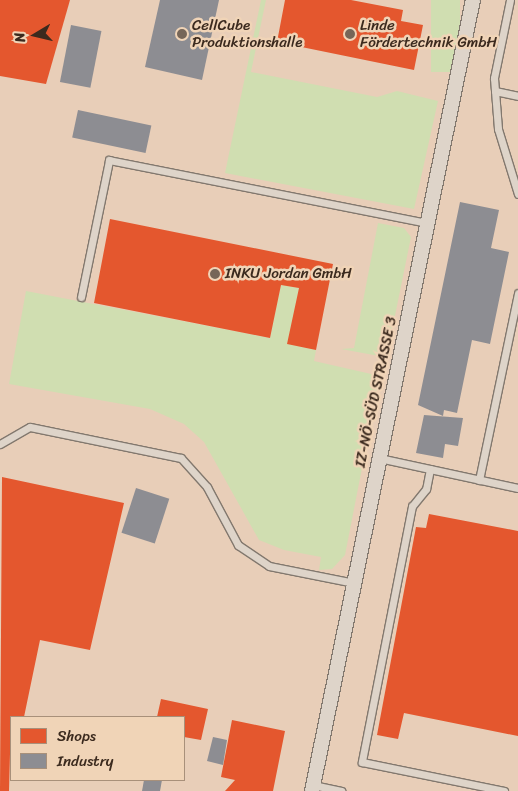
<!DOCTYPE html>
<meta charset="utf-8">
<style>
body{margin:0}
#map{position:relative;width:518px;height:791px;overflow:hidden;background:#e3d4c4;font-family:Sriracha,sans-serif}
div>[style]{position:absolute}
.built>*{inset:0;background:#e8ceb8}
.green>*{inset:0;background:#d0deb1;transform-origin:0 0}
.shops>*{inset:0;background:#e4572e}
.industry>*{inset:0;background:#8d8d92;transform-origin:0 0}
.roads{filter:drop-shadow(1px 0 #82786e) drop-shadow(-1px 0 #82786e) drop-shadow(0 1px #82786e) drop-shadow(0 -1px #82786e)}
.lane>*{height:7px;margin:-3.5px;padding:0 3.5px;transform-origin:3.5px;border-radius:3.5px;background:#ded4c9}
.street>*{height:14px;margin:-7px;padding:0 7px;transform-origin:7px;border-radius:7px;background:#ded4c9}
.dots>*{width:14px;height:14px;translate:-50% -50%;box-sizing:border-box;border:2px solid #f0d4b7;border-radius:50%}
span{translate:-50% -50%;white-space:nowrap;text-align:center;line-height:1.15;-webkit-text-stroke:5px #f0d4b7;paint-order:stroke}
.poi-label{font-size:15px;color:#3b2a1e}
.left{translate:0 -50%;text-align:left}
.street-label{font-size:15px;color:#3b2a1e}
.legend{position:absolute;left:10px;top:716px;width:175px;height:65px;box-sizing:border-box;background:#f0d4b7;border:1px solid #a8907a;margin:0;padding:6px 9px;list-style:none;font-size:15px;color:#3b2a1e}
.legend li{display:flex;align-items:center;gap:10px;height:25px}
.legend b{width:25px;border:1px solid #a8907a}
.north{position:absolute;left:10px;top:10px;width:50px;height:50px;-webkit-text-stroke:4px #f0d4b7;paint-order:stroke;rotate:261deg;font-size:14px;font-weight:700;line-height:20px;text-align:center;color:#3b2a1e}
.north::after{content:'';display:block;margin:auto;width:18px;height:22px;background:#3b2a1e;clip-path:polygon(50% 0,100% 100%,50% 72%,0 100%)}
</style>
<div id="map">
<div class="built">
<div style="clip-path:polygon(evenodd,0 0,518px 0,518px 791px,0 791px,0 0,11px 717px,184px 717px,184px 780px,11px 780px,11px 717px)"></div>
</div>
<div class="green">
<div style="clip-path:polygon(261px 0,266px 0,251px 72px,377px 97px,397px 91px,438px 101px,414px 209px,225px 173px)"></div>
<div style="left:431px;top:0;width:29px;height:72px"></div>
<div style="clip-path:polygon(378px 223px,404px 228px,411px 237px,388px 350px,379px 356px,341px 349px,354px 348px)"></div>
<div style="clip-path:polygon(281px 285px,299px 288px,288px 344px,316px 350px,314px 361px,380px 376px,345px 555px,332px 569px,319px 570px,321px 557px,284px 550px,259px 540px,204px 442px,184px 424px,150px 409px,9px 384px,26px 291px,270px 338px)"></div>
</div>
<div class="shops">
<div style="clip-path:polygon(0 0,70px 0,46px 84px,0 76px)"></div>
<div style="clip-path:polygon(285px 0,351px 0,403px 10px,401px 21px,423px 25px,414px 70px,277px 42px)"></div>
<div style="clip-path:polygon(110px 219px,333px 264px,316px 350px,287px 344px,299px 288px,281px 285px,270px 338px,94px 303px)"></div>
<div style="clip-path:polygon(2px 477px,124px 503px,90px 650px,40px 640px,24px 717px,11px 717px,9px 791px,0 791px)"></div>
<div style="clip-path:polygon(429px 514px,518px 531px,518px 736px,404px 713px,398px 739px,377px 735px,416px 527px,426px 528px)"></div>
<div style="clip-path:polygon(161px 699px,208px 709px,201px 740px,184px 737px,184px 717px,157px 717px)"></div>
<div style="clip-path:polygon(232px 720px,285px 731px,273px 791px,225px 791px,235px 780px,221px 777px)"></div>
</div>
<div class="industry">
<div style="clip-path:polygon(160px 0,219px 0,202px 80px,145px 67px)"></div>
<div style="left:71px;top:25px;width:31px;height:58px;rotate:11deg"></div>
<div style="left:78px;top:110px;width:75px;height:28px;rotate:12deg"></div>
<div style="clip-path:polygon(460px 202px,499px 210px,491px 248px,509px 252px,490px 344px,472px 340px,457px 413px,444px 410px,443px 416px,418px 405px)"></div>
<div style="clip-path:polygon(424px 415px,463px 418px,458px 446px,445px 444px,443px 458px,416px 453px)"></div>
<div style="left:136px;top:488px;width:35px;height:47px;rotate:18deg"></div>
<div style="clip-path:polygon(213px 737px,227px 740px,223px 765px,207px 761px)"></div>
<div style="clip-path:polygon(144px 780px,162px 780px,160px 791px,142px 791px)"></div>
</div>
<div class="roads">
<div class="lane">
<div style="left:510px;top:0;width:80px;rotate:101.6deg"></div>
<div style="left:494px;top:78px;width:51px;rotate:85.5deg"></div>
<div style="left:498px;top:129px;width:68px;rotate:72.9deg"></div>
<div style="left:495px;top:91px;width:24px;rotate:12deg"></div>
<div style="left:81px;top:297px;width:140px;rotate:-78.4deg"></div>
<div style="left:109px;top:160px;width:324px;rotate:11.2deg"></div>
<div style="left:0;top:444px;width:34px;rotate:-30deg"></div>
<div style="left:30px;top:427px;width:154px;rotate:11.6deg"></div>
<div style="left:181px;top:458px;width:39px;rotate:48deg"></div>
<div style="left:207px;top:487px;width:66px;rotate:61.9deg"></div>
<div style="left:238px;top:545px;width:37px;rotate:34deg"></div>
<div style="left:269px;top:566px;width:87px;rotate:11.3deg"></div>
<div style="left:379px;top:458px;width:142px;rotate:12.2deg"></div>
<div style="left:430px;top:469px;width:20px;rotate:101deg"></div>
<div style="left:426px;top:489px;width:22px;rotate:129deg"></div>
<div style="left:412px;top:506px;width:261px;rotate:101.1deg"></div>
<div style="left:362px;top:762px;width:145px;rotate:11.5deg"></div>
<div style="left:479px;top:480px;width:191px;rotate:-78.2deg"></div>
<div style="left:313px;top:785px;width:29px;rotate:12deg"></div>
</div>
<div class="street">
<div style="left:312px;top:791px;width:807px;rotate:-78.5deg"></div>
</div>
</div>
<div class="dots">
<div style="left:182px;top:34px;background:#766658"></div>
<div style="left:350px;top:34px;background:#766658"></div>
<div style="left:215px;top:274px;background:#766658"></div>
</div>
<div class="poi-label">
<span class="left" style="left:192px;top:34px">CellCube<br>Produktionshalle</span>
<span class="left" style="left:360px;top:34px">Linde<br>Fördertechnik GmbH</span>
<span class="left" style="left:225px;top:274px">INKU Jordan GmbH</span>
</div>
<div class="street-label">
<span style="left:376px;top:392px;rotate:-78deg">IZ-NÖ-SÜD STRASSE 3</span>
</div>
<ul class="legend">
<li><b style="height:14px;background:#e4572e"></b>Shops</li>
<li><b style="height:14px;background:#8d8d92"></b>Industry</li>
</ul>
<div class="north">N</div>
</div>
